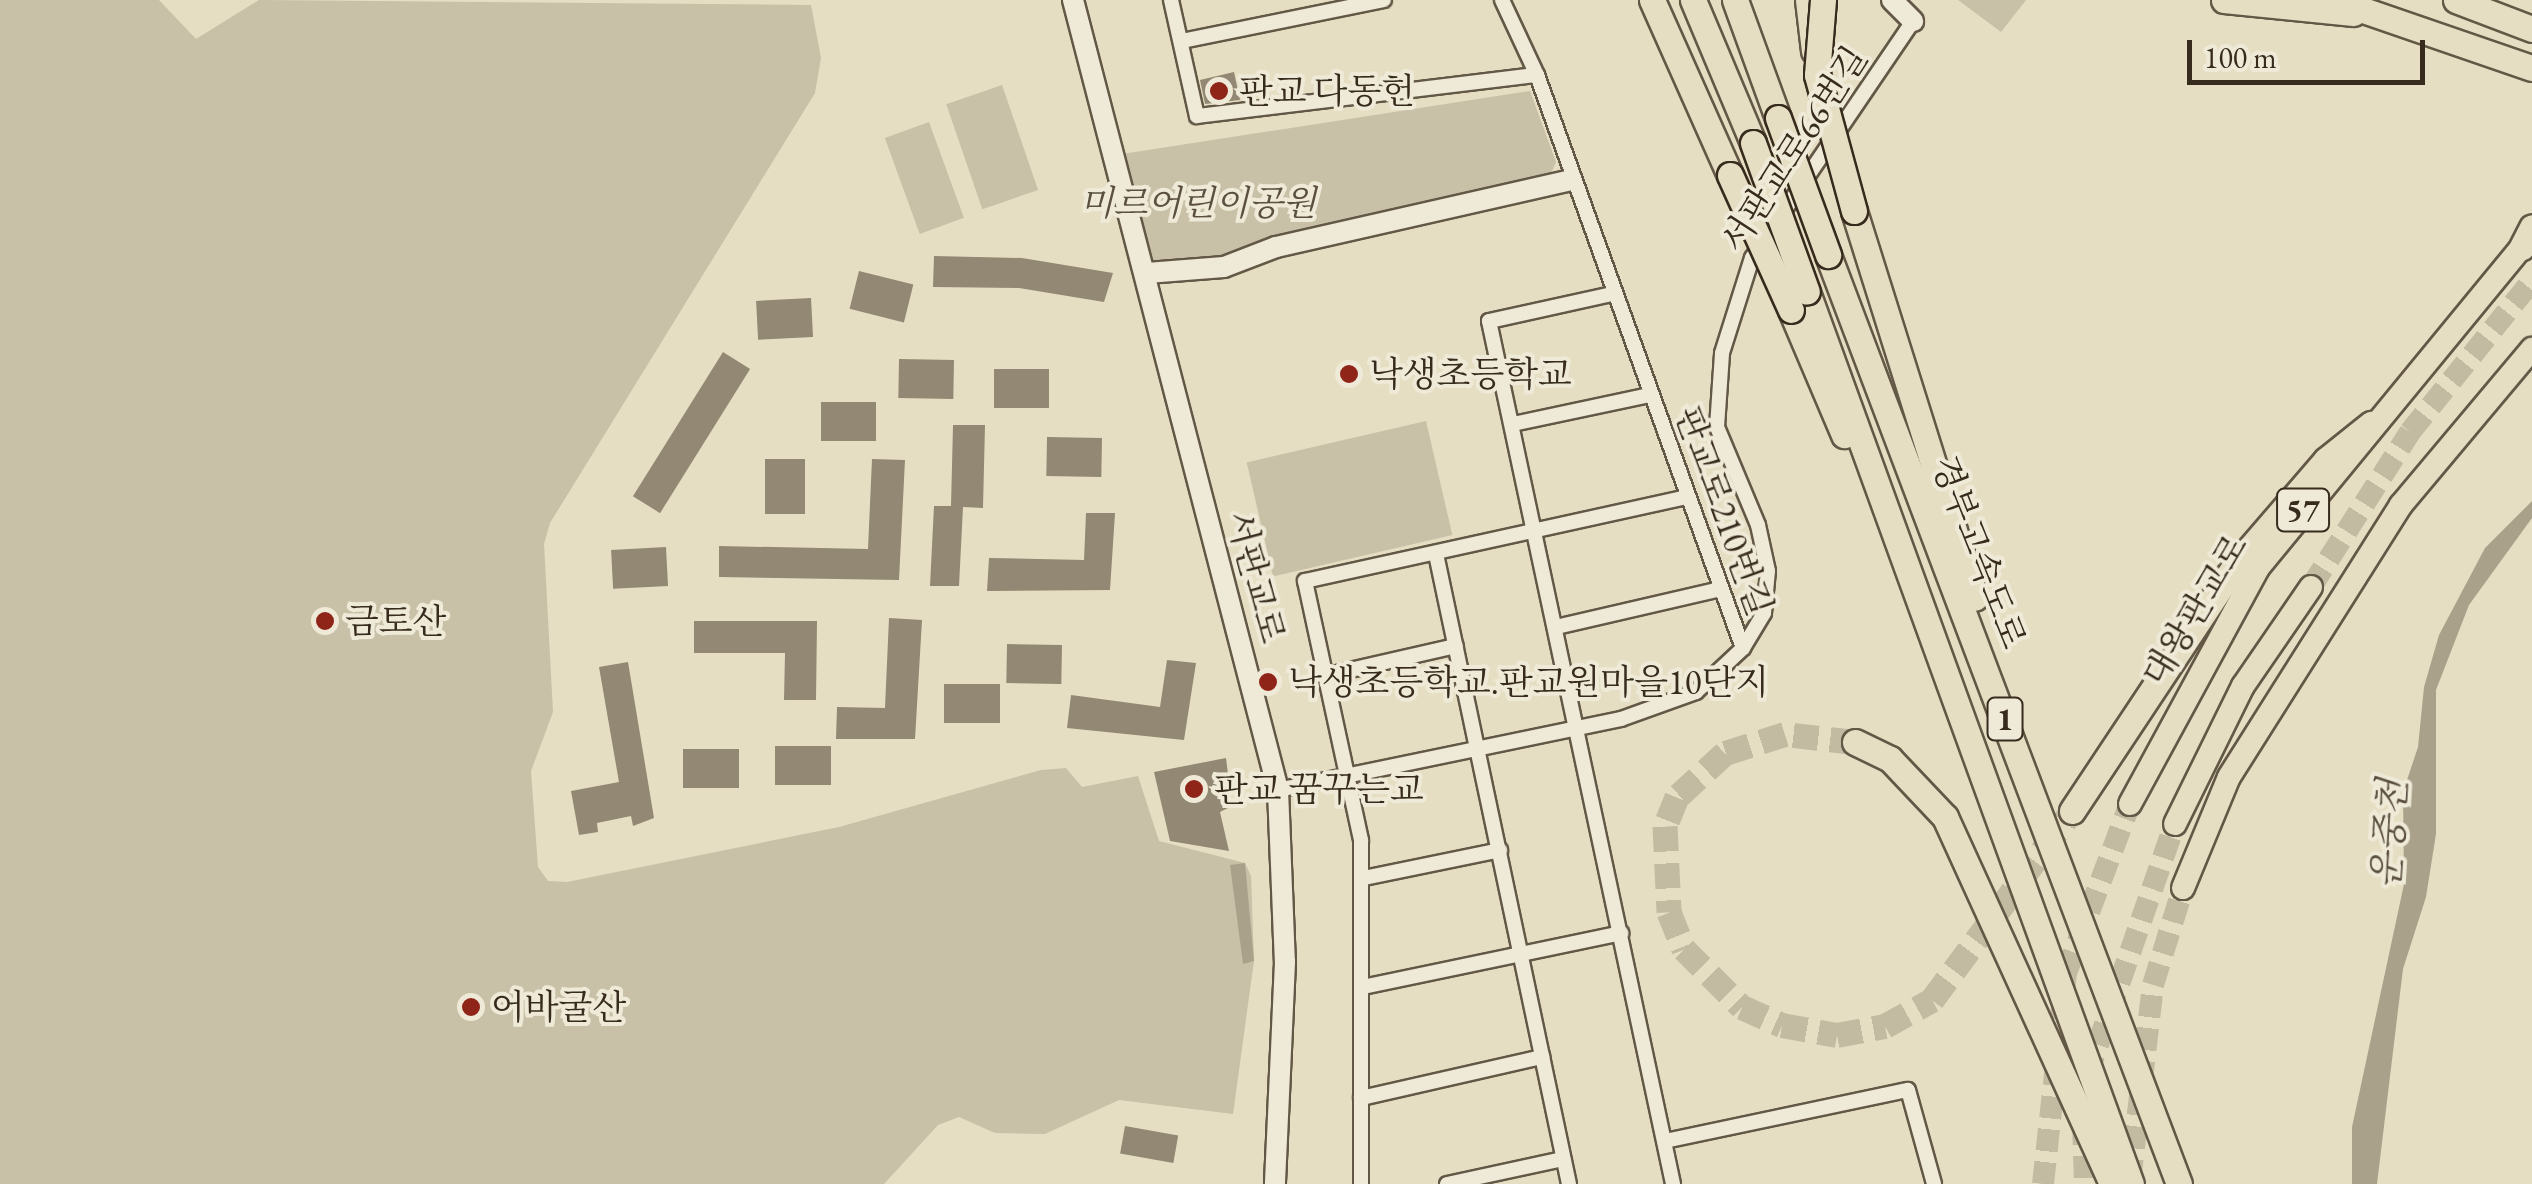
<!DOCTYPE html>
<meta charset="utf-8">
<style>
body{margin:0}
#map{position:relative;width:2532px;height:1184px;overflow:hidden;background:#e6dec3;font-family:"EB Garamond","Noto Serif KR",serif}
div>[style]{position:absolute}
.green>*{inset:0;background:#c8c0a7;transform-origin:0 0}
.water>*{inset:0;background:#aaa18b}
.building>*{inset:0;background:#928873;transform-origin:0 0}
.primary-tunnel>*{height:22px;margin-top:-11px;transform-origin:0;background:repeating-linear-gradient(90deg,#c3baa2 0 22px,transparent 0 33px)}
.highway-tunnel>*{height:25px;margin-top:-12.5px;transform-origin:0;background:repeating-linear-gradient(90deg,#c3baa2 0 25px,transparent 0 37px)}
.roads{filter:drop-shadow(2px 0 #635846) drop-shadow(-2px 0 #635846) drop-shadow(0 2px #635846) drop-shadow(0 -2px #635846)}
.street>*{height:14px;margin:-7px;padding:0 7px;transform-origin:7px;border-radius:7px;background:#efead8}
.secondary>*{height:20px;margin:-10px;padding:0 10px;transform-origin:10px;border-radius:10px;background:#efead8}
.primary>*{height:22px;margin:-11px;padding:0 11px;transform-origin:11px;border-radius:11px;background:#e6dec3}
.highway>*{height:25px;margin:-12.5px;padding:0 12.5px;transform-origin:12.5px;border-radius:12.5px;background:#e6dec3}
.bridges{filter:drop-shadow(2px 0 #372b1d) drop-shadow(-2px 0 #372b1d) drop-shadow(0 2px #372b1d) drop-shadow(0 -2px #372b1d)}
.highway-bridge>*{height:25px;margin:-12.5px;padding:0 12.5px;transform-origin:12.5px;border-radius:12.5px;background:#e6dec3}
.dots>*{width:28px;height:28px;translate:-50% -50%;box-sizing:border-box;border:5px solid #efead8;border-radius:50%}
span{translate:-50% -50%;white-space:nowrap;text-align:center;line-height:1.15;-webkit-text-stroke:8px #efead8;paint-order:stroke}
.shield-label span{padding:2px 8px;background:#efead8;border:2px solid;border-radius:8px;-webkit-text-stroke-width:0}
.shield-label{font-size:32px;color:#372b1d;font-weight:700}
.poi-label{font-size:35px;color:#372b1d}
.left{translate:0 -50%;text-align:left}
.street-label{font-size:35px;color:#372b1d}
.park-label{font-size:35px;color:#5b5040;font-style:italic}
.water-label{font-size:38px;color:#5a4e3e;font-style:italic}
.scale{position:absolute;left:2187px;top:40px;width:238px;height:45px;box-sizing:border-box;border:5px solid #372b1d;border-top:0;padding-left:12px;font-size:30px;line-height:35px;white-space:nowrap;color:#372b1d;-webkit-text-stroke:8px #efead8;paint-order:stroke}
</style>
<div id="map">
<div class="green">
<div style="clip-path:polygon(0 0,159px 0,196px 39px,259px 0,811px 5px,821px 58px,815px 93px,550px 523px,544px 544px,553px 712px,531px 771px,538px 867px,548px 881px,567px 882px,839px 827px,1041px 770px,1066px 768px,1082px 787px,1138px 776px,1159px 841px,1245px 863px,1251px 876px,1254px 961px,1233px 1114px,1119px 1100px,1045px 1134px,995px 1133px,959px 1117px,938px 1125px,884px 1184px,0 1184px)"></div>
<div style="clip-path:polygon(1958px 0,2026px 0,2001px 32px)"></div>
<div style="left:1002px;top:85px;width:111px;height:59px;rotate:71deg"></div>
<div style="clip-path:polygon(1530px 91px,1556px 162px,1548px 180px,1172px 271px,1150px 259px,1122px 154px)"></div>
<div style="left:929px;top:122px;width:102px;height:47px;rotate:70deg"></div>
<div style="left:1426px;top:421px;width:117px;height:184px;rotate:77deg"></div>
</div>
<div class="water">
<div style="clip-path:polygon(2532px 501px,2532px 518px,2469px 605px,2436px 690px,2436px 834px,2426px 897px,2403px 969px,2377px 1184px,2352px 1184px,2352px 1127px,2404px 884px,2403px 792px,2418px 747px,2424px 687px,2439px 635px,2485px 548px)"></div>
<div style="clip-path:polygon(1245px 863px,1254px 961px,1243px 964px,1230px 865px)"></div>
</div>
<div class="building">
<div style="clip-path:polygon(1234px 72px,1240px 100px,1205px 104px,1200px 80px)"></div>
<div style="clip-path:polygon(934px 256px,1022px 258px,1113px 273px,1104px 302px,1019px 288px,933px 287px)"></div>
<div style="left:859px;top:271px;width:56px;height:39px;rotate:14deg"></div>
<div style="left:811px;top:298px;width:39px;height:55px;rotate:87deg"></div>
<div style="left:723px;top:352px;width:32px;height:170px;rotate:32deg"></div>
<div style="left:899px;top:359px;width:55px;height:39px;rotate:1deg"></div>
<div style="left:994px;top:369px;width:55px;height:39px"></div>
<div style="left:821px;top:402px;width:55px;height:39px"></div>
<div style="clip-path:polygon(953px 425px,985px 425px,983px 508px,963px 507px,959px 586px,930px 586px,934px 506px,951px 506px)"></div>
<div style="left:1047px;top:437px;width:55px;height:39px;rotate:1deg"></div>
<div style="left:765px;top:459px;width:40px;height:55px"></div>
<div style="clip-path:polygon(872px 459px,905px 460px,899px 580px,719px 577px,719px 546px,868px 549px)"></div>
<div style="clip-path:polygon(1086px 513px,1115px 513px,1110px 590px,987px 591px,989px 558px,1084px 560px)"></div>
<div style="left:666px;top:547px;width:39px;height:55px;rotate:87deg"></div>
<div style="clip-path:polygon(889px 618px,922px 620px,915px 739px,836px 739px,837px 707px,885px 708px)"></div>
<div style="clip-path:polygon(694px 621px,817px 621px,816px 700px,784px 700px,785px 653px,694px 653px)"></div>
<div style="left:1007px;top:644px;width:55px;height:39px;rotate:1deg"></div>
<div style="clip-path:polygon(1167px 660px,1196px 663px,1184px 740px,1067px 728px,1071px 695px,1160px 707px)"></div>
<div style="clip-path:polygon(628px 662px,654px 818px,633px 826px,631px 816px,597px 823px,598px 832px,579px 835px,571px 791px,619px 782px,599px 667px)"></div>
<div style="left:944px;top:684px;width:56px;height:39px"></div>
<div style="left:775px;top:746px;width:56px;height:39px"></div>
<div style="left:683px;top:749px;width:56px;height:39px"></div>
<div style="clip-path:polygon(1226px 758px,1232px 806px,1220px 812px,1229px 851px,1170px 841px,1154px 772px)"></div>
<div style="left:1125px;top:1126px;width:54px;height:28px;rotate:10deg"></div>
</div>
<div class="primary-tunnel">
<div style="left:2311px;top:587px;width:184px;rotate:-57.4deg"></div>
<div style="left:2410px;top:432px;width:194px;rotate:-51.1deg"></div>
<div style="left:2087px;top:1076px;width:267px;rotate:-70.8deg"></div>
<div style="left:2083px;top:1123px;width:61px;rotate:88.1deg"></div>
<div style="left:2130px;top:1181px;width:197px;rotate:-83.3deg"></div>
<div style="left:2153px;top:985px;width:102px;rotate:-72.8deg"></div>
<div style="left:2043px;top:1184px;width:212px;rotate:-83.8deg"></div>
<div style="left:2066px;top:973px;width:181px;rotate:-69.3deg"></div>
</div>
<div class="highway-tunnel">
<div style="left:1855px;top:742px;width:70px;rotate:-173.5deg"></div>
<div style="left:1785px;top:734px;width:63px;rotate:162.4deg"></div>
<div style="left:1725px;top:753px;width:65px;rotate:137.5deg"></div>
<div style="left:1677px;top:797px;width:31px;rotate:112deg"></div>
<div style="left:1665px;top:826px;width:86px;rotate:87.3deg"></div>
<div style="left:1669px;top:912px;width:40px;rotate:68deg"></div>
<div style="left:1684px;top:949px;width:82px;rotate:45deg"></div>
<div style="left:1742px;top:1007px;width:44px;rotate:24.2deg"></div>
<div style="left:1782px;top:1025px;width:56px;rotate:10.3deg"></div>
<div style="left:1837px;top:1035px;width:49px;rotate:-10.6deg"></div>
<div style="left:1885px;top:1026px;width:54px;rotate:-29deg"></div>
<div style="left:1932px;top:1000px;width:235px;rotate:-53.5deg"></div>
</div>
<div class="roads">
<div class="street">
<div style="left:1171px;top:0;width:119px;rotate:77.4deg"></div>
<div style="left:1197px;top:116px;width:342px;rotate:-6.9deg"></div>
<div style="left:1502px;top:0;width:83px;rotate:65deg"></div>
<div style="left:1537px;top:75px;width:609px;rotate:70.23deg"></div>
<div style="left:1182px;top:41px;width:206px;rotate:-11.5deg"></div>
<div style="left:1612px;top:294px;width:126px;rotate:167.6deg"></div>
<div style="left:1489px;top:321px;width:882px;rotate:77.96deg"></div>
<div style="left:1513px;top:424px;width:139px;rotate:-12deg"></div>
<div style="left:1436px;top:554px;width:644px;rotate:78.08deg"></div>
<div style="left:1556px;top:627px;width:168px;rotate:-13deg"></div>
<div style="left:1328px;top:675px;width:131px;rotate:-12.8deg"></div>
<div style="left:1278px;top:790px;width:350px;rotate:-11.7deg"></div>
<div style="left:1621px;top:719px;width:80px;rotate:-19.8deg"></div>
<div style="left:1696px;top:692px;width:64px;rotate:-43.1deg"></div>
<div style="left:1743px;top:648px;width:41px;rotate:-59deg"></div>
<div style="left:1764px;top:613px;width:42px;rotate:-84.6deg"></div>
<div style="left:1768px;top:571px;width:47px;rotate:-102.3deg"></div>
<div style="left:1758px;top:525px;width:106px;rotate:-112.7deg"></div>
<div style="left:1717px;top:427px;width:74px;rotate:-86.1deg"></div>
<div style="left:1722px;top:353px;width:100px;rotate:-72.5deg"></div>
<div style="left:1752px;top:258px;width:287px;rotate:-55.8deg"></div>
<div style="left:1364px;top:878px;width:139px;rotate:-11.6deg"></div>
<div style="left:1363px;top:987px;width:264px;rotate:-11.8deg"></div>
<div style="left:1361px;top:1098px;width:186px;rotate:-12.8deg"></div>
<div style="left:1665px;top:1141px;width:248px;rotate:-11.9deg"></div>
<div style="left:1908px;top:1090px;width:98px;rotate:74.5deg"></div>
<div style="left:1361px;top:1184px;width:344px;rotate:-90deg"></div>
<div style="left:1361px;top:840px;width:265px;rotate:-102.2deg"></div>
<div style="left:1305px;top:581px;width:391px;rotate:-12.4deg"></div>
<div style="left:1447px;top:1184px;width:119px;rotate:-12.2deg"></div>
</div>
<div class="secondary">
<div style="left:1073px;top:0;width:816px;rotate:75.45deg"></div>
<div style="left:1278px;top:790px;width:172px;rotate:87.7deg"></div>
<div style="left:1285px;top:962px;width:222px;rotate:92.6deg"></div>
<div style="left:1892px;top:0;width:30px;rotate:45deg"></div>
<div style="left:1147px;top:273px;width:77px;rotate:-4.5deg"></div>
<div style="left:1224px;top:267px;width:56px;rotate:-21deg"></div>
<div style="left:1276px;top:247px;width:302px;rotate:-12.8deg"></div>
</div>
<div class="primary">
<div style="left:2130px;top:804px;width:268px;rotate:-61.5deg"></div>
<div style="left:2258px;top:568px;width:432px;rotate:-50.6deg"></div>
<div style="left:2175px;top:824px;width:154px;rotate:-63.8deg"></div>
<div style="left:2243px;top:686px;width:120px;rotate:-55.5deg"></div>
<div style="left:2183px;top:888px;width:120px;rotate:-67.5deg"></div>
<div style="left:2229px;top:777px;width:322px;rotate:-57.7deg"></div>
<div style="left:2401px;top:505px;width:204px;rotate:-50deg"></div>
</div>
<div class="highway">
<div style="left:1652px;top:0;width:192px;rotate:66deg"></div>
<div style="left:1693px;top:0;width:155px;rotate:67.2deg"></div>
<div style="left:1735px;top:0;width:126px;rotate:70deg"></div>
<div style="left:1808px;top:0;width:51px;rotate:83.3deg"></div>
<div style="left:2224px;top:0;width:130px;rotate:5.8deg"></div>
<div style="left:2334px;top:0;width:209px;rotate:19deg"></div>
<div style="left:2456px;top:0;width:81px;rotate:20.9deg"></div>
<div style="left:1854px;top:211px;width:405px;rotate:72.6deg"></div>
<div style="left:2522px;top:247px;width:22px;rotate:-63deg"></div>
<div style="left:1828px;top:255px;width:993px;rotate:69.3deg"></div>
<div style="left:1807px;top:292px;width:949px;rotate:70.04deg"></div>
<div style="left:1791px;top:310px;width:136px;rotate:67deg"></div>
<div style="left:1855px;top:742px;width:39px;rotate:26deg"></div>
<div style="left:1890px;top:759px;width:80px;rotate:46.5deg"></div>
<div style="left:1945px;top:817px;width:403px;rotate:65.5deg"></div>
<div style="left:2072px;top:811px;width:293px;rotate:-56.4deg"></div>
<div style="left:2234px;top:567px;width:141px;rotate:-49.3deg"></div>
<div style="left:2326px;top:460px;width:58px;rotate:-38.7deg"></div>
</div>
</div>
<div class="bridges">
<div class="highway-bridge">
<div style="left:1823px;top:0;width:75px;rotate:94.6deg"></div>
<div style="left:1817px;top:75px;width:141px;rotate:74.8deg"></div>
<div style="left:1778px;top:118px;width:146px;rotate:69.9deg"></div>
<div style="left:1753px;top:143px;width:158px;rotate:70.1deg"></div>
<div style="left:1730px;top:175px;width:148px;rotate:65.7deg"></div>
</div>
</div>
<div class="dots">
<div style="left:1219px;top:91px;background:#8f2418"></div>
<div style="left:1349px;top:374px;background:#8f2418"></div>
<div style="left:325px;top:621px;background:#8f2418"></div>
<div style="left:1268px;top:682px;background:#8f2418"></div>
<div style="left:1194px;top:789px;background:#8f2418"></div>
<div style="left:471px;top:1007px;background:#8f2418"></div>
</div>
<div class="shield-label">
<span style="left:2303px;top:510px">57</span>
<span style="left:2005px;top:719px">1</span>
</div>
<div class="poi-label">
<span class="left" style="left:1239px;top:91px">판교 다동헌</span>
<span class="left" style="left:1369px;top:374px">낙생초등학교</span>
<span class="left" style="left:345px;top:621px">금토산</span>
<span class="left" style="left:1288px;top:682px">낙생초등학교.판교원마을10단지</span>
<span class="left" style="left:1214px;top:789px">판교 꿈꾸는교</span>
<span class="left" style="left:491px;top:1007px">어바굴산</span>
</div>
<div class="street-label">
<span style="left:1794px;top:149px;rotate:-57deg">서판교로66번길</span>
<span style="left:1724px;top:511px;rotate:70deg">판교로210번길</span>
<span style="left:1979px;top:552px;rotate:69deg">경부고속도로</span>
<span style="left:1256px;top:577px;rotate:75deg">서판교로</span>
<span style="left:2195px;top:610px;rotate:-59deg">대왕판교로</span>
</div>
<div class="park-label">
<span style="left:1198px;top:203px">미르어린이공원</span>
</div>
<div class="water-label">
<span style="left:2389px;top:834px;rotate:-86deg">운중천</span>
</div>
<div class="scale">100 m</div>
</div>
